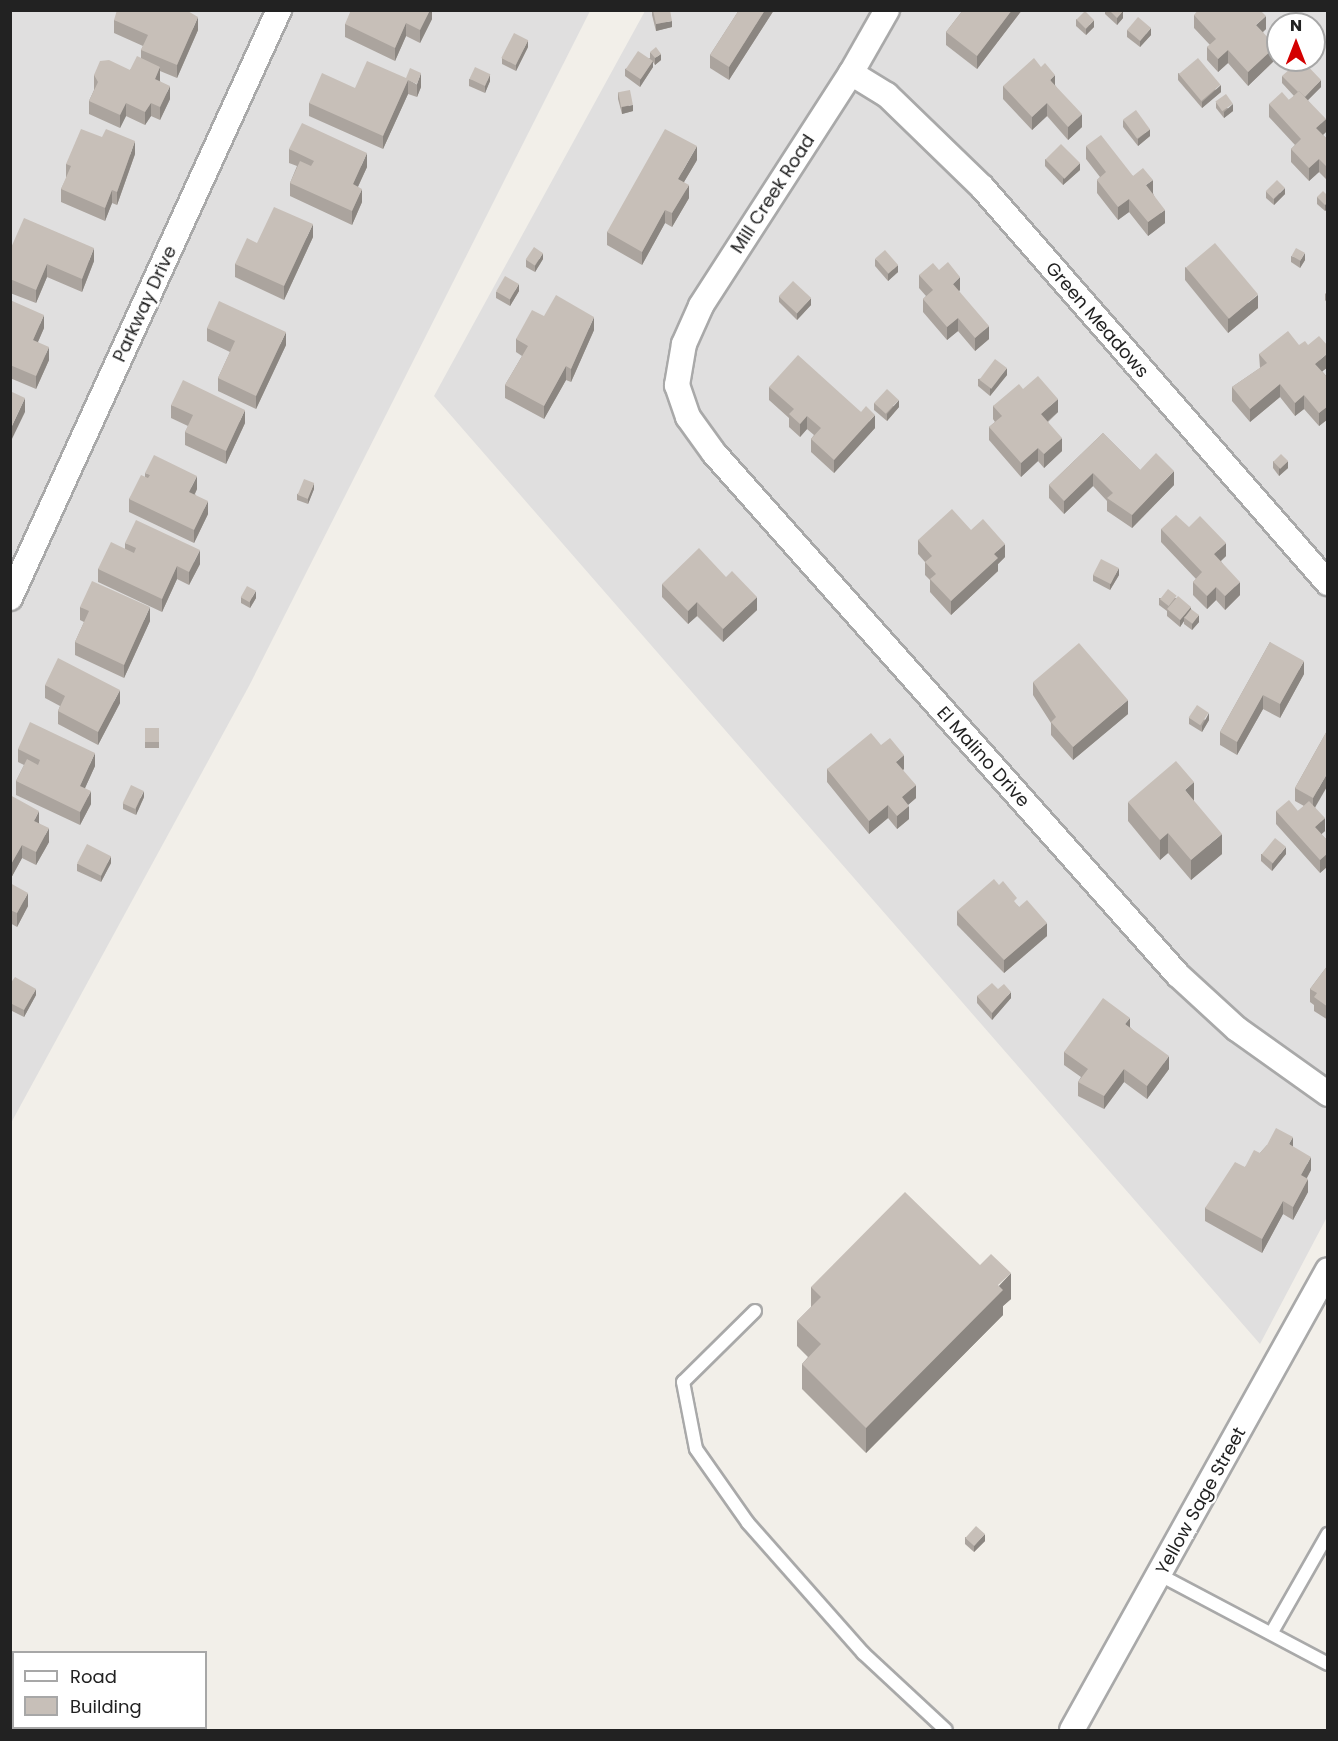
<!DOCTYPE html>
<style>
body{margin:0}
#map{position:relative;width:1338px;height:1741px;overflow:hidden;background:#f2efe9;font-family:Poppins,sans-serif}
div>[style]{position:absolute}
.residential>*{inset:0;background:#e0dfdf}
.roads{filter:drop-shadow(2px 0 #a9a9a9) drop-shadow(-2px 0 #a9a9a9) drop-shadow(0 2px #a9a9a9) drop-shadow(0 -2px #a9a9a9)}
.lane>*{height:12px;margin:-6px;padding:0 6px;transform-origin:6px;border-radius:6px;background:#fff}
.street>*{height:24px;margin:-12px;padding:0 12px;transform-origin:12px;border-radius:12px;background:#fff}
.wall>*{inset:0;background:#aba49e;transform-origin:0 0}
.shaded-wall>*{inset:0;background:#8b8681}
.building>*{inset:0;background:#c7bfb8;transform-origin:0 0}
span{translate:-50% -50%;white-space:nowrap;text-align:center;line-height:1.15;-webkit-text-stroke:4.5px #fff;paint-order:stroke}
.street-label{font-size:18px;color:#222}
.frame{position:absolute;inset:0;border:12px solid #222;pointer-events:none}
.legend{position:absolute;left:12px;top:1651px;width:195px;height:78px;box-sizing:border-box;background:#fff;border:2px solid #a7a7a7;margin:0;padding:8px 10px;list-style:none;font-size:18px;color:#222}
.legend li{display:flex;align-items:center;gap:12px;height:30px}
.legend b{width:30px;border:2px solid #a7a7a7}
.north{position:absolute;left:1266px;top:12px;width:60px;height:60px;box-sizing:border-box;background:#fff;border:2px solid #a7a7a7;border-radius:50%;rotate:0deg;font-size:16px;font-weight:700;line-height:24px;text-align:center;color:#222}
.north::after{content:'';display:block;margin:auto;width:21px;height:27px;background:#d40000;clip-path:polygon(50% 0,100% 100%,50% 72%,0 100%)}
</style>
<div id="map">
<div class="residential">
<div style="clip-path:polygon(11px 11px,590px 11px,249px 686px,11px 1123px)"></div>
<div style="clip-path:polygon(evenodd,645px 11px,1327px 11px,1327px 1217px,1260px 1344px,434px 396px,645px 11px,1278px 24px,1314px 24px,1314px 60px,1278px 60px,1278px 24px)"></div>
</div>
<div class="roads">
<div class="lane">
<div style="left:755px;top:1311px;width:101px;rotate:135.4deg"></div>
<div style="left:683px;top:1382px;width:68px;rotate:79deg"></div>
<div style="left:696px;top:1449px;width:90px;rotate:54.9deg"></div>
<div style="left:748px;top:1523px;width:174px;rotate:48.5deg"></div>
<div style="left:863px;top:1653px;width:113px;rotate:42.9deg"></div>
<div style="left:1160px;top:1575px;width:190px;rotate:27.9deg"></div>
<div style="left:1272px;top:1632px;width:113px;rotate:-60.3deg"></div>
</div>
<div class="street">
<div style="left:887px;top:10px;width:73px;rotate:119.7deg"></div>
<div style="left:851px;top:73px;width:277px;rotate:122.8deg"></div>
<div style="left:701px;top:306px;width:42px;rotate:114.1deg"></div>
<div style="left:684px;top:344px;width:42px;rotate:99.7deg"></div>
<div style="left:677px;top:385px;width:34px;rotate:71deg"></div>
<div style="left:688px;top:417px;width:44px;rotate:54.2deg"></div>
<div style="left:714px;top:453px;width:698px;rotate:48.37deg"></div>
<div style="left:1178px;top:975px;width:80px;rotate:42.5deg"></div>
<div style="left:1237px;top:1029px;width:112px;rotate:35.5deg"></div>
<div style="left:851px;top:73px;width:42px;rotate:31.4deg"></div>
<div style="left:887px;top:95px;width:132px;rotate:44.1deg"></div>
<div style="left:982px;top:187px;width:526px;rotate:48.86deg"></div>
<div style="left:10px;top:598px;width:647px;rotate:-65.42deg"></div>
<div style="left:1072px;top:1730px;width:526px;rotate:-60.9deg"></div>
</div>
</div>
<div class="wall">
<div style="clip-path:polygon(432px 10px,432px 19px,420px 43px,406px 36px,395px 61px,345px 37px,345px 24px)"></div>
<div style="clip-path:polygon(652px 10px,672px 27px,656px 31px,652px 15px)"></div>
<div style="clip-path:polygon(739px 10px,774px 10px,729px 80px,710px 68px,710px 55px)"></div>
<div style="clip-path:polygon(963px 10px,1022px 10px,977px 69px,946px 45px,946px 32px)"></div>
<div style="clip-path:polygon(1105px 10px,1123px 10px,1123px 18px,1117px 25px,1105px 14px)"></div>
<div style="clip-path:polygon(1194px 15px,1266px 29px,1263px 32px,1276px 59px,1248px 86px,1228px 63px,1218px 72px,1207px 60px,1207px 47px,1210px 45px,1194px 28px)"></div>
<div style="clip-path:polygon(1076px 19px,1094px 27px,1086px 35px,1076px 26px)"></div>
<div style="clip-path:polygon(114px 20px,198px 30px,177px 78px,160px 71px,160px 81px,170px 99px,160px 120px,151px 116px,145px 125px,126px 116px,120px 128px,89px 114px,89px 101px,94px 90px,94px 75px,130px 70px,141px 58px,141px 50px,143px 46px,114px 33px)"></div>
<div style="clip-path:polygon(1127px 30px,1151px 35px,1140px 47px,1127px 37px)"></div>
<div style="clip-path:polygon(528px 47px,516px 71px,502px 64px,502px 58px)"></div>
<div style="clip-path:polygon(650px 52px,661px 60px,655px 65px,653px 62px,653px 67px,640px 87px,625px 76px,625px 69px,650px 58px)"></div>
<div style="clip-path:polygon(1178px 73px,1221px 92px,1202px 108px,1178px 80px)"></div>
<div style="clip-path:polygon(1282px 76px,1321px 87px,1308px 100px,1326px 132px,1323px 135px,1328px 140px,1328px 181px,1319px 172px,1309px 181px,1291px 162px,1291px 149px,1295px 145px,1269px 117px,1269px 104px,1289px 100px,1294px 96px,1282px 83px)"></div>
<div style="clip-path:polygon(406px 78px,421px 87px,417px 97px,408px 94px,383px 149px,309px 116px,309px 103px,355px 88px)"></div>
<div style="clip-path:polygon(469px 79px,490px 81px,485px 93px,469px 86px)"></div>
<div style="clip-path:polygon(1055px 85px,1082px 127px,1068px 140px,1047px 116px,1032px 130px,1003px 99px,1003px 86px)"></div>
<div style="clip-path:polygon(618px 92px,633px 111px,622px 114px,618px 99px)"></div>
<div style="clip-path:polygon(1216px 102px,1233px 111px,1224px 118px,1216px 108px)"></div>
<div style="clip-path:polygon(1123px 120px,1150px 136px,1138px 146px,1123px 127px)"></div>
<div style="clip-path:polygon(1086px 146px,1133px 176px,1153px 193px,1165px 223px,1148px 236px,1129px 212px,1118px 220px,1097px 193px,1097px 180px,1100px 177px,1086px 159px)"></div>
<div style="clip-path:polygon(289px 149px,367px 167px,358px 187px,362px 202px,352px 225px,290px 196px,290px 183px,297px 166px,289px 163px)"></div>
<div style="clip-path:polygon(135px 154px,117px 205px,112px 203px,105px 221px,61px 202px,61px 189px,67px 177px,66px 177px,66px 164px)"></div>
<div style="clip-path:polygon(1045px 159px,1080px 170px,1063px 185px,1045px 166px)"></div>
<div style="clip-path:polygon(697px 160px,684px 182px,689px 198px,672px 227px,665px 223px,642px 265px,607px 245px,607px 232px)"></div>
<div style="clip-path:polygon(1266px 191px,1285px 194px,1274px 205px,1266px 198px)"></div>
<div style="clip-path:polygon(1328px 196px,1328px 208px,1325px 211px,1317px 204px,1317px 197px)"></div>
<div style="clip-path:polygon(313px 237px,284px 300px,235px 277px,235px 264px,257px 243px)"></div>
<div style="clip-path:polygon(10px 250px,94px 261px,82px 292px,47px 277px,36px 303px,10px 293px)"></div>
<div style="clip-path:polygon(1291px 256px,1305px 260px,1300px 268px,1291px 262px)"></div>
<div style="clip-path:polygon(543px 259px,535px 272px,526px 267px,526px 260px)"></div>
<div style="clip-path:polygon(875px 259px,898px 272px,888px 281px,875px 266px)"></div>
<div style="clip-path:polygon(1185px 267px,1258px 308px,1228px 333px,1185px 280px)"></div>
<div style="clip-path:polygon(939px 270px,960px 290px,959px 291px,989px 339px,975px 351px,958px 331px,947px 340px,923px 312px,923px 299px,926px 296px,919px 288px,919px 275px)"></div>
<div style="clip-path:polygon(519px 291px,510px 306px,496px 298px,496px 292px)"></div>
<div style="clip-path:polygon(1328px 291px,1328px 304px,1325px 300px,1325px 294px)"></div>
<div style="clip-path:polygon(779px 296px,811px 305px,797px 320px,779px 302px)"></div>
<div style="clip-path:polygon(10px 300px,44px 328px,38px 342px,49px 360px,36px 389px,10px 378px)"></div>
<div style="clip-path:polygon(544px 316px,594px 330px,571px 382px,566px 380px,544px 419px,505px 398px,505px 385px,522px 356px,516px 352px,516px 339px)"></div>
<div style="clip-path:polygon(207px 328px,286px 345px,256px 409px,218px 391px,218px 378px,230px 352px,207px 341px)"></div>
<div style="clip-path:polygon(1299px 345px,1328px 367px,1322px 371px,1328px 378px,1328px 419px,1319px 426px,1304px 409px,1295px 416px,1280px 397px,1250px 422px,1232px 401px,1232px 387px,1260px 368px,1259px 354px)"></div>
<div style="clip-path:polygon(1007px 375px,990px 396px,978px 386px,978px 379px)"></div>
<div style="clip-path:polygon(769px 387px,861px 412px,875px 428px,834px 473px,811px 452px,811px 439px,814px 435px,807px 429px,800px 437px,789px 427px,789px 418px,769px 400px)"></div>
<div style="clip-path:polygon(1023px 389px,1058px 412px,1048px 422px,1062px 451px,1044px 468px,1038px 461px,1021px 477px,989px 440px,989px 427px,995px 422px,993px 419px,993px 406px)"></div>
<div style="clip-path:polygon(874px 403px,899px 407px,887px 421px,874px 410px)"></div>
<div style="clip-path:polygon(171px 405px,245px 423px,226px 464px,185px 445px,185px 432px,188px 426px,171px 418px)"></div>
<div style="clip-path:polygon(1103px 433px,1140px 470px,1174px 485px,1132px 528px,1107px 511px,1107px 501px,1093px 486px,1064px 514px,1049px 498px,1049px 485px)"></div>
<div style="clip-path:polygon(1273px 461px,1288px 468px,1279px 476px,1273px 468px)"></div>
<div style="clip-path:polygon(145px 473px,197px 489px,195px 494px,208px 514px,194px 543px,129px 512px,129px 499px,145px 477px)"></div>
<div style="clip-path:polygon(314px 489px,308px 504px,297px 500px,297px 494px)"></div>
<div style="clip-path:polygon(1189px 527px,1226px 556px,1221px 561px,1240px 595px,1225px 610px,1216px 600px,1207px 609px,1193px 595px,1193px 582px,1196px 579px,1161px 542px,1161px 529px)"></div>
<div style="clip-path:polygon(971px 530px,1005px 557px,998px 564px,998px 571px,951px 615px,930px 592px,930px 580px,925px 575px,925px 562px,918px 554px,918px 540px)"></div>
<div style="clip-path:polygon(125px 543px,200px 564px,189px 585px,177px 579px,162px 612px,98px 582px,98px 569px,125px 549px)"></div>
<div style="clip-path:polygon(1093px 575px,1119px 575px,1110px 590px,1093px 581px)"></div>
<div style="clip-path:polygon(662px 584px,757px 610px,723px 642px,697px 616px,688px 624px,662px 597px)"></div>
<div style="clip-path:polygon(241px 597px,256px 598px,250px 608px,241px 603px)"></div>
<div style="clip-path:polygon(1159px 598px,1177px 598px,1191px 609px,1199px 622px,1192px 630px,1184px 624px,1184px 621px,1180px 627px,1167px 616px,1167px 611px,1159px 605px)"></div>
<div style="clip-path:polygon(80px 607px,150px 621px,124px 678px,75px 655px,75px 642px,84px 622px,80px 620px)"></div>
<div style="clip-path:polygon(1270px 642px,1304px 674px,1280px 718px,1263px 709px,1237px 755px,1220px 745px,1220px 732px)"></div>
<div style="clip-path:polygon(1033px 682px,1128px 714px,1073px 760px,1051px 735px,1051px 723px,1033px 695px)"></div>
<div style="clip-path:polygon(45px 685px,120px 703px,98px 745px,58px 724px,58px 711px,60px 706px,45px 698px)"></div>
<div style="clip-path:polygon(1189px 718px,1209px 720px,1202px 732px,1189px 724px)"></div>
<div style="left:145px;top:728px;width:14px;height:20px"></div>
<div style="clip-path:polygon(1328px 729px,1315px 807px,1325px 831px,1321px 834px,1328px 841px,1328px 866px,1320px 873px,1276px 824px,1276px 811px,1298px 811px,1304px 806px,1295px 801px,1295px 788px)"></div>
<div style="clip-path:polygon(881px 745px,904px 769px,903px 770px,916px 798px,908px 805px,909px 819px,897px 829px,888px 818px,869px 834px,827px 782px,827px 769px)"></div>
<div style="clip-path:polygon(18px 749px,95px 766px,85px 788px,91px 804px,80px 825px,16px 795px,16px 781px,24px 765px,18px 762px)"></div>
<div style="clip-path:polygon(10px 795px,39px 823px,49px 842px,36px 865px,22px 858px,10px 880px)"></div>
<div style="clip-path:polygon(144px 797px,136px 815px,123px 809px,123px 803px)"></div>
<div style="clip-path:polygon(1128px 802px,1222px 854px,1191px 880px,1168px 853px,1160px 860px,1128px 821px)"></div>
<div style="clip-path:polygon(1261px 854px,1286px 854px,1272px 871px,1261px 861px)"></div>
<div style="clip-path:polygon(111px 863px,101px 882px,77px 871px,77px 864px)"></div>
<div style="clip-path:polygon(10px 883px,28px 906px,17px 927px,10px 923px)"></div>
<div style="clip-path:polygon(1017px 905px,1047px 936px,1004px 973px,957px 925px,957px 911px)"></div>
<div style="clip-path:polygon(1328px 965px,1328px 1020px,1314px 1011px,1314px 1005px,1310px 1002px,1310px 989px)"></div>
<div style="clip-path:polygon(10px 984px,36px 995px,24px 1017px,10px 1010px)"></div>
<div style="clip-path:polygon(998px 989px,1011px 998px,992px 1020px,977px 1003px,977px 996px)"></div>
<div style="clip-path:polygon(1130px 1027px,1169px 1069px,1147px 1099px,1124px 1082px,1104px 1109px,1078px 1096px,1078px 1082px,1081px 1077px,1064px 1065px,1064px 1052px)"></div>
<div style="clip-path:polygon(1267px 1145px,1293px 1147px,1311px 1170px,1307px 1178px,1308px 1192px,1293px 1220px,1283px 1214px,1262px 1253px,1205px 1221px,1205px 1208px,1245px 1167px,1260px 1153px)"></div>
<div style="clip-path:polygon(811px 1287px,1011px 1299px,1003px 1306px,1003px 1315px,866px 1453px,802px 1389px,802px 1364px,808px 1357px,797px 1346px,797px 1321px,811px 1307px)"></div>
<div style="clip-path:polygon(965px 1537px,985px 1541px,974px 1552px,965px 1544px)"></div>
</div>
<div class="shaded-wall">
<div style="clip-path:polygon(430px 10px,432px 10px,432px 19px,420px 43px,420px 30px)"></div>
<div style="clip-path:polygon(765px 10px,774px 10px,729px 80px,729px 67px)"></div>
<div style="clip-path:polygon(1012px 10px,1022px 10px,977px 69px,977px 56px)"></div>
<div style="clip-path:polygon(1123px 11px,1123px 18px,1117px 25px,1117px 18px)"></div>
<div style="clip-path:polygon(1266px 16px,1266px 29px,1256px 38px,1256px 25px)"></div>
<div style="clip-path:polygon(198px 17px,198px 30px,177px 78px,177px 65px)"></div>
<div style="clip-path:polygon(1094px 20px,1094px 27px,1086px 35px,1086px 29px)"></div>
<div style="clip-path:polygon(672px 21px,672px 27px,656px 31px,656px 24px)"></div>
<div style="clip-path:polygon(406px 23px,406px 36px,395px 61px,395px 48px)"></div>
<div style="clip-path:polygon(1151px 28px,1151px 35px,1140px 47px,1140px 41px)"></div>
<div style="clip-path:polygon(528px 40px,528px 47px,516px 71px,516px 65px)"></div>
<div style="clip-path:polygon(1276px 46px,1276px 59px,1248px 86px,1248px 72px)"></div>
<div style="clip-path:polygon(1228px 50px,1228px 63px,1218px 72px,1218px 59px)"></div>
<div style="clip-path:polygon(661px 54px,661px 60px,655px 65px,655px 58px)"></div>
<div style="clip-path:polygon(653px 61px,653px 67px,640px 87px,640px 80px)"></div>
<div style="clip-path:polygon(160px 67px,160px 80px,155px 92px,155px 79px)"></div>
<div style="clip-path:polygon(421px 73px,421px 87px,417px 97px,417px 84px)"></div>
<div style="clip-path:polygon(490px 74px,490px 81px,485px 93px,485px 86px)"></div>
<div style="clip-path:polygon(1055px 75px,1055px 88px,1050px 80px)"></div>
<div style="clip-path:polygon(408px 80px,408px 94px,383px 149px,383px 136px)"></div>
<div style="clip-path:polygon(1321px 80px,1321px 87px,1303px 105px,1303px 98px)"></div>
<div style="clip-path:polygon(1221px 85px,1221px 92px,1202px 108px,1202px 102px)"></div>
<div style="clip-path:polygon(170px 86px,170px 99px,160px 120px,160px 107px)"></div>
<div style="clip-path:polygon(126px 103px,126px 116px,120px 128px,120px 115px)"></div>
<div style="clip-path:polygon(151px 103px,151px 116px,145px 125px,145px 112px)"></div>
<div style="clip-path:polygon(1047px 103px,1047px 116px,1032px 130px,1032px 117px)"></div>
<div style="clip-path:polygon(1233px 104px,1233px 111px,1224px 118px,1224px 112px)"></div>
<div style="clip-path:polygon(633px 105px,633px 111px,622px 114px,622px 107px)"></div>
<div style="clip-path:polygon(1082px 114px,1082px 127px,1068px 140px,1068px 127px)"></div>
<div style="clip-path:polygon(1326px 119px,1326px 132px,1316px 141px,1316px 128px)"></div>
<div style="clip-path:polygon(1150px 129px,1150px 136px,1138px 146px,1138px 139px)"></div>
<div style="clip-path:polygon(135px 141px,135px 154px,117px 205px,117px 192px)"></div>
<div style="clip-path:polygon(697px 146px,697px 160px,678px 192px,678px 179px)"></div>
<div style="clip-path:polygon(367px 153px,367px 167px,353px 197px,353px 184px)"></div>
<div style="clip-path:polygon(1319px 159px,1319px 172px,1309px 181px,1309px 168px)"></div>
<div style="clip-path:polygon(1080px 163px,1080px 170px,1063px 185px,1063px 179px)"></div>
<div style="clip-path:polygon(1153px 180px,1153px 193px,1146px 198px,1146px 185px)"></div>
<div style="clip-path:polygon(689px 185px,689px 198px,672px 227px,672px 213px)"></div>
<div style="clip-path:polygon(1285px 188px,1285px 194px,1274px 205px,1274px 199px)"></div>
<div style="clip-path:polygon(362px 189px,362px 202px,352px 225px,352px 211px)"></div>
<div style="clip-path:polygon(112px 190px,112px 203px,105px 221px,105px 208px)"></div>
<div style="clip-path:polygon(1129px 199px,1129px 212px,1118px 220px,1118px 207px)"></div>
<div style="clip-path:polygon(1328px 202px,1328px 208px,1325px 211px,1325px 205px)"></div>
<div style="clip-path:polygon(665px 210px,665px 223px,642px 265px,642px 252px)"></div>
<div style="clip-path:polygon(1165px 210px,1165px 223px,1148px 236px,1148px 222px)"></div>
<div style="clip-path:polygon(313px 224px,313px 237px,284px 300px,284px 286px)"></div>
<div style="clip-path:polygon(94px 248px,94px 261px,82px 292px,82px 279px)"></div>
<div style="clip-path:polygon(543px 253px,543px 259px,535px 272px,535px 266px)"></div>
<div style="clip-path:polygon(1305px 253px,1305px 260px,1300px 268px,1300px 261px)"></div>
<div style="clip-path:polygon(47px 264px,47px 277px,36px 303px,36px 290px)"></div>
<div style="clip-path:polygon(898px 265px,898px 272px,888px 281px,888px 274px)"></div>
<div style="clip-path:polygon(960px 277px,960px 290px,953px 297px,953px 284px)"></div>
<div style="clip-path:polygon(519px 284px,519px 291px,510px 306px,510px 299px)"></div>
<div style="clip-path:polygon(1258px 295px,1258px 308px,1228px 333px,1228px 319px)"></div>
<div style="clip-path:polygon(811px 298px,811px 305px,797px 320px,797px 313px)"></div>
<div style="clip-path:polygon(44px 315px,44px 328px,33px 353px,33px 340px)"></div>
<div style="clip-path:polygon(594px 317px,594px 330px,571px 382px,571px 369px)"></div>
<div style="clip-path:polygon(958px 318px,958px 331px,947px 340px,947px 327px)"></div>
<div style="clip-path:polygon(989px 326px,989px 339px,975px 351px,975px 338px)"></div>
<div style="clip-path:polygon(286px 332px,286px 345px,256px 409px,256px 396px)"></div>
<div style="clip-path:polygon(49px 347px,49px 360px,36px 389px,36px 376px)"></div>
<div style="clip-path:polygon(1328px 353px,1328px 367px,1315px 377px,1315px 364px)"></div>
<div style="clip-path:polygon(566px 366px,566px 380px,544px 419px,544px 406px)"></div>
<div style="clip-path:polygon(1007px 368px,1007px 375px,990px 396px,990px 389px)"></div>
<div style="clip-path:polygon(1280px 384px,1280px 397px,1250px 422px,1250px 409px)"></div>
<div style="clip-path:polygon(1304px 395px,1304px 409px,1295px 416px,1295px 403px)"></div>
<div style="clip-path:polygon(25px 398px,25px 412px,10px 443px,10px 430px)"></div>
<div style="clip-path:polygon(1058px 399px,1058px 412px,1041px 427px,1041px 414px)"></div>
<div style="clip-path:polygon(899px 400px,899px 407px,887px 421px,887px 414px)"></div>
<div style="clip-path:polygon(1328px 406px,1328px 419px,1319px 426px,1319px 413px)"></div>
<div style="clip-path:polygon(245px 410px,245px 423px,226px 464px,226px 451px)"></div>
<div style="clip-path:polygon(875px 415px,875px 428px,834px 473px,834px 460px)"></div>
<div style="clip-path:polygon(807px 416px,807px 429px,800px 437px,800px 424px)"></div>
<div style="clip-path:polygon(1062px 438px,1062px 451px,1044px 468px,1044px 454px)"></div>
<div style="clip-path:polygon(1038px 448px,1038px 461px,1021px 477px,1021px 463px)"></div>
<div style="clip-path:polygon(1288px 461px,1288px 468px,1279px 476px,1279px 469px)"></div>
<div style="clip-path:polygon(1174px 471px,1174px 485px,1132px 528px,1132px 515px)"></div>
<div style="clip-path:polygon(1093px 473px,1093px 486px,1064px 514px,1064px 501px)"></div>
<div style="clip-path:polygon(197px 476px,197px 489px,189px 505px,189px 492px)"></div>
<div style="clip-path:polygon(314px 483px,314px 489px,308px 504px,308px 498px)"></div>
<div style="clip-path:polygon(208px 501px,208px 514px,194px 543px,194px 530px)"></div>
<div style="clip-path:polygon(1226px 543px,1226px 556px,1214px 567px,1214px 554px)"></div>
<div style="clip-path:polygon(1005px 544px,1005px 557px,998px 564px,998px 571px,951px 615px,951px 601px,994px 554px)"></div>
<div style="clip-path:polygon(200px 550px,200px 564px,189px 585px,189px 572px)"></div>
<div style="clip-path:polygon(177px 566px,177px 579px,162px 612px,162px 599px)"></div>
<div style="clip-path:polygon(1119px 568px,1119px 575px,1110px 590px,1110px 584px)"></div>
<div style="clip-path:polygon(1240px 582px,1240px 595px,1225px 610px,1225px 596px)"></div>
<div style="clip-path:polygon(1216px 587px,1216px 600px,1207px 609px,1207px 596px)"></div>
<div style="clip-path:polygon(256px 591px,256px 598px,250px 608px,250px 601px)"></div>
<div style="clip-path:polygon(757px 597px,757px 610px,723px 642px,723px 629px)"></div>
<div style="clip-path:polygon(697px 602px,697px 616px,688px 624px,688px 611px)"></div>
<div style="clip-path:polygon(150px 607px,150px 621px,124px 678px,124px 665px)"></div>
<div style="clip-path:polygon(1191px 607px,1191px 614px,1184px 617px,1184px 621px,1180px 627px,1180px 620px)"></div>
<div style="clip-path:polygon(1199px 615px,1199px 622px,1192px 630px,1192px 623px)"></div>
<div style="clip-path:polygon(1304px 661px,1304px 674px,1280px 718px,1280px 704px)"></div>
<div style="clip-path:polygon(120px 690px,120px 703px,98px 745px,98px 732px)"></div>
<div style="clip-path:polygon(1263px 695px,1263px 709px,1237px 755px,1237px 742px)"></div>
<div style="clip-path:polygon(1128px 700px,1128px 714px,1073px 760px,1073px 747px)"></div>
<div style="clip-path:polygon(1209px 713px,1209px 720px,1202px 732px,1202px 726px)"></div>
<div style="clip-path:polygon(95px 753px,95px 766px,80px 799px,80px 786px)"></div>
<div style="clip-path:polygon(904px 755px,904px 769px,896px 775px,896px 762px)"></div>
<div style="clip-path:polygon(1328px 772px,1328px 785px,1313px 811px,1313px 798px)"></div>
<div style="clip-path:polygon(1194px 782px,1194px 802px,1185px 790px)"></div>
<div style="clip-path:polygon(916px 785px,916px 798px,902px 810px,902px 797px)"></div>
<div style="clip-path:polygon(91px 791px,91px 804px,80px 825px,80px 812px)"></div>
<div style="clip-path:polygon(144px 791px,144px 797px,136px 815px,136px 808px)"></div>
<div style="clip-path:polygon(888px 805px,888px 818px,869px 834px,869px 821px)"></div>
<div style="clip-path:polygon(909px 806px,909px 819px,897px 829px,897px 816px)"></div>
<div style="clip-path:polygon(39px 811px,39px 824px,34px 821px)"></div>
<div style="clip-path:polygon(1325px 818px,1325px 831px,1315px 840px,1315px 827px)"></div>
<div style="clip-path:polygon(49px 828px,49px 842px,36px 865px,36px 852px)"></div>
<div style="clip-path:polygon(1168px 833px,1168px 853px,1160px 860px,1160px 840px)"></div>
<div style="clip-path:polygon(1222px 834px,1222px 854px,1191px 880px,1191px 860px)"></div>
<div style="clip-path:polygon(22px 845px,22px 858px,10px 880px,10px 866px)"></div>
<div style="clip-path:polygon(1286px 847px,1286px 854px,1272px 871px,1272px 864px)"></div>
<div style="clip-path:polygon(1328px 853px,1328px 866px,1320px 873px,1320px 860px)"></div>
<div style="clip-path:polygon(111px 856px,111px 863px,101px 882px,101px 876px)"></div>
<div style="clip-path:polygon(28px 893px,28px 906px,17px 927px,17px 913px)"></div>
<div style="clip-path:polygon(1047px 923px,1047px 936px,1004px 973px,1004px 960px)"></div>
<div style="clip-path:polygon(36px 989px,36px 995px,24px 1017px,24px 1010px)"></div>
<div style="clip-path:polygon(1011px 992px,1011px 998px,992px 1020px,992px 1013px)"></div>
<div style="clip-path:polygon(1130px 1018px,1130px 1031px,1125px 1024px)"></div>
<div style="clip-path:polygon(1169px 1056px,1169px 1069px,1147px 1099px,1147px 1086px)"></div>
<div style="clip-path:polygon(1124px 1069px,1124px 1082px,1104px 1109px,1104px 1096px)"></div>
<div style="clip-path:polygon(1293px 1137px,1293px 1150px,1289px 1144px)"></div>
<div style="clip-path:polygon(1311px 1157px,1311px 1170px,1301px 1188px,1301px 1175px)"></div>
<div style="clip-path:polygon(1308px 1179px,1308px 1192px,1293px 1220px,1293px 1207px)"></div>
<div style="clip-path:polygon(1283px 1201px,1283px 1214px,1262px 1253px,1262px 1239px)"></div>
<div style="clip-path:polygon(1011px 1273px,1011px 1299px,1003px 1306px,1003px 1315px,866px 1453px,866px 1428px)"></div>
<div style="clip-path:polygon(985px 1534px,985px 1541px,974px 1552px,974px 1545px)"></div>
</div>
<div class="building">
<div style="clip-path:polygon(117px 10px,186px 10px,198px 17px,177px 65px,141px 50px,148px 35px,114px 20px)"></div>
<div style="clip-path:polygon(351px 10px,430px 10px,420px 30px,406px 23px,395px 48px,345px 24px)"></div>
<div style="clip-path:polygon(653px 10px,670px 10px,672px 21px,656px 24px)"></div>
<div style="clip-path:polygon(739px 10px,765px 10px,729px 67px,710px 55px)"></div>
<div style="clip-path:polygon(963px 10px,1012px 10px,977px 56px,946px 32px)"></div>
<div style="clip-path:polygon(1109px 10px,1123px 10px,1123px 11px,1117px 18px)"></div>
<div style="clip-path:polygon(1198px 10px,1260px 10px,1266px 16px,1256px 25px,1276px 46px,1248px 72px,1228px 50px,1218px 59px,1207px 47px,1216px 39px,1194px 15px)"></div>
<div style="left:1085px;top:11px;width:13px;height:12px;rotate:45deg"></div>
<div style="left:1138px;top:17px;width:17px;height:17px;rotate:40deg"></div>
<div style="left:514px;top:33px;width:16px;height:28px;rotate:27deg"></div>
<div style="clip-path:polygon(656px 47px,661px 54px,655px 58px,650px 52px)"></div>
<div style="left:638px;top:51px;width:18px;height:22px;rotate:34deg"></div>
<div style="clip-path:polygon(137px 56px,160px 67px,155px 79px,170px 86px,160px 107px,151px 103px,145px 112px,126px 103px,120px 115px,89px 101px,98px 82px,94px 75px,100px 61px,109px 60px,130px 70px)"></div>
<div style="clip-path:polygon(1034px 58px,1041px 67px,1045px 63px,1055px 75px,1050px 80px,1082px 114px,1068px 127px,1047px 103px,1032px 117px,1003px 86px)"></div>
<div style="left:1198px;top:58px;width:35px;height:25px;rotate:50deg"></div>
<div style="clip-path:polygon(1300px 60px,1302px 60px,1321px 80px,1305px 97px,1299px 91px,1298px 92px,1282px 76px)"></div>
<div style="clip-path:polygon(367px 61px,406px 78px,410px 68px,421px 73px,417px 84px,408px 80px,383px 136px,309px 103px,322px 73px,355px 88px)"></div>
<div style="left:475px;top:67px;width:17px;height:13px;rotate:25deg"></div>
<div style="left:630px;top:90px;width:15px;height:12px;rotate:79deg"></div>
<div style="clip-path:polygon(1299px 91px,1326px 119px,1316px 128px,1328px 140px,1328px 168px,1319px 159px,1309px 168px,1291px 149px,1301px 139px,1269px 104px,1282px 92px,1289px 100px)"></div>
<div style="left:1226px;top:94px;width:12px;height:13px;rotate:55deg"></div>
<div style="left:1136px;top:110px;width:24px;height:16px;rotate:54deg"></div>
<div style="clip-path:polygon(302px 123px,367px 153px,353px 184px,362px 189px,352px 211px,290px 183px,300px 161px,311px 166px,314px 161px,289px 149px)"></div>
<div style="clip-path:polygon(81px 129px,102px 137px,106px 129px,135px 141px,117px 192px,112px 190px,105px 208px,61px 189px,71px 166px,66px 164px)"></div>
<div style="clip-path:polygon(665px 129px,697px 146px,678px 179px,689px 185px,672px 213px,665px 210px,642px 252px,607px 232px)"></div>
<div style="clip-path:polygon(1101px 135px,1133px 176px,1143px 168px,1153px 180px,1146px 185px,1165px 210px,1148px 222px,1129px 199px,1118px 207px,1097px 180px,1106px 172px,1086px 146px)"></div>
<div style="left:1061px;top:144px;width:27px;height:22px;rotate:45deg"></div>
<div style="left:1277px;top:180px;width:11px;height:16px;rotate:45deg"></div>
<div style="clip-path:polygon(1323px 191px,1328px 196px,1328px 202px,1325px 205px,1317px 197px)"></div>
<div style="clip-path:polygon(274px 207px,313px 224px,284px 286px,235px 264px,247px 238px,257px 243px)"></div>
<div style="clip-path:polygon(24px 218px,94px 248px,82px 279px,47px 264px,36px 290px,10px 279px,10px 250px)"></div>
<div style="left:1215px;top:243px;width:67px;height:38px;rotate:50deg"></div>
<div style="left:534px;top:247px;width:11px;height:15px;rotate:34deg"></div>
<div style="left:1296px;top:248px;width:10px;height:9px;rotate:29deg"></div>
<div style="left:885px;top:250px;width:20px;height:13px;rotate:49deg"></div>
<div style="clip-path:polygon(948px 262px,960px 277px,953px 284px,989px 326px,975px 338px,958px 318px,947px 327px,923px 299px,933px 290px,919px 275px,933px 263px,939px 270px)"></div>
<div style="left:505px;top:276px;width:16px;height:18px;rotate:30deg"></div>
<div style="left:793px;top:281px;width:25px;height:21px;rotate:43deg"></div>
<div style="clip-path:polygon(556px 295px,594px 317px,571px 369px,566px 366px,544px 406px,505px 385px,528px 346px,516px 339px,532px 310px,544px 316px)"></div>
<div style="clip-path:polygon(10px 300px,44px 315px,33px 340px,49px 347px,36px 376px,10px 365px)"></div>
<div style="clip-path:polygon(219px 301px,286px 332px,256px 396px,218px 378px,235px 341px,207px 328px)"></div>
<div style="clip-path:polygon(1288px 331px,1299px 345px,1305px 341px,1308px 345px,1319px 336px,1328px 346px,1328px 353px,1315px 364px,1328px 378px,1328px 406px,1319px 413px,1304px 395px,1295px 403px,1280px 384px,1250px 409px,1232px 387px,1267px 363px,1259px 354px)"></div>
<div style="clip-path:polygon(798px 355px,861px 412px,866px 406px,875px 415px,834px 460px,811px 439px,821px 428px,807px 416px,800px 424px,789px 414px,794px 409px,769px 387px)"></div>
<div style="left:995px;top:359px;width:15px;height:26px;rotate:37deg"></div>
<div style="clip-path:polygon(1038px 376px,1058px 399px,1041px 414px,1062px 438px,1044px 454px,1038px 448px,1021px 463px,989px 427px,1002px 416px,993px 406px,1019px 384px,1023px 389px)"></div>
<div style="clip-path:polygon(183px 380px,245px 410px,226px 451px,185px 432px,193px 415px,171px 405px)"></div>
<div style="left:887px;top:389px;width:16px;height:19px;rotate:43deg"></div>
<div style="clip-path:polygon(10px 391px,25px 398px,10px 430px)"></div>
<div style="clip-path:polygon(1103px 433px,1140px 470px,1156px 453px,1174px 471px,1132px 515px,1107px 498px,1113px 493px,1093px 473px,1064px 501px,1049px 485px)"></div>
<div style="left:1281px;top:454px;width:10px;height:11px;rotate:45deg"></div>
<div style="clip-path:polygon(154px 455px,197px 476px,189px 492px,208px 501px,194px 530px,129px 499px,141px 475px,148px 478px,150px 475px,145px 473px)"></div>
<div style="left:304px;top:479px;width:11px;height:17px;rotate:22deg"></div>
<div style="clip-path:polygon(952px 509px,971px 530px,983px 519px,1005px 544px,994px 554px,998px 558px,951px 601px,930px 579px,936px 574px,925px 562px,932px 556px,918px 540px)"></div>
<div style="clip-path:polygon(1176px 515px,1189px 527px,1200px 516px,1226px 543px,1214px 554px,1240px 582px,1225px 596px,1216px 587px,1207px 596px,1193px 582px,1202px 572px,1161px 529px)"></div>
<div style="clip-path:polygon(136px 520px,200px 550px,189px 572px,177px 566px,162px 599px,98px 569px,111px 542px,134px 553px,136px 548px,125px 543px)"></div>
<div style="clip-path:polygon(699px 548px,726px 577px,732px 571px,757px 597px,723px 629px,697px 602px,688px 611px,662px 584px)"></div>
<div style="left:1101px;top:559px;width:20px;height:18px;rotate:27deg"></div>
<div style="clip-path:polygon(92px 581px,150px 607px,124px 665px,75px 642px,89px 611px,80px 607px)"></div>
<div style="left:247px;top:586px;width:10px;height:13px;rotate:29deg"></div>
<div style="left:1168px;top:589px;width:11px;height:13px;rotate:38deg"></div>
<div style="left:1178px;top:596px;width:17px;height:17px;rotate:40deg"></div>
<div style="left:1191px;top:609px;width:10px;height:11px;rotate:37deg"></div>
<div style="clip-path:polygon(1270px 642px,1304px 661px,1280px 704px,1263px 695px,1237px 742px,1220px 732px)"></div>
<div style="clip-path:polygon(1079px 643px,1128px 700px,1073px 747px,1051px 722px,1056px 717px,1033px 682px)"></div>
<div style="clip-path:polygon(58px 658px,120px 690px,98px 732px,58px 711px,65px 696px,45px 685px)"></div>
<div style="left:1197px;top:705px;width:14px;height:15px;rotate:34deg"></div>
<div style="clip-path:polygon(30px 722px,95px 753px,80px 786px,91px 791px,80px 812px,16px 781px,27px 759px,38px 765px,40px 760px,18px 749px)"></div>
<div style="left:145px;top:728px;width:14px;height:14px"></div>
<div style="clip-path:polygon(1328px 729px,1328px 772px,1313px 798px,1295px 788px)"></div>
<div style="clip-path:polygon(871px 733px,881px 745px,890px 738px,904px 755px,896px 762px,916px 785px,902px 797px,909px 806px,897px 816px,888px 805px,869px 821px,827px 769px)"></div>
<div style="clip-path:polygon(1176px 761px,1194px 782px,1185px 790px,1222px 834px,1191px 860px,1168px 833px,1160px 840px,1128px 802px)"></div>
<div style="left:131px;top:785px;width:14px;height:20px;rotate:25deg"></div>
<div style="clip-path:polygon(10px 795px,39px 811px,34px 821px,49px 828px,36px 852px,22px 845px,10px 866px)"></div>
<div style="clip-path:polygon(1289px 800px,1298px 811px,1309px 801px,1325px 818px,1315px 827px,1328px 841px,1328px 853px,1320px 860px,1276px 811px)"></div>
<div style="left:1275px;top:838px;width:14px;height:21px;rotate:39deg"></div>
<div style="left:87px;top:844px;width:27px;height:22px;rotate:27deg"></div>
<div style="clip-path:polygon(994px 879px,999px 885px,1003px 881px,1017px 898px,1014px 901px,1019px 907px,1027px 900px,1047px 923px,1004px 960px,957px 911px)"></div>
<div style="clip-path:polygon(10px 883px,28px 893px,17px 913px,10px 910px)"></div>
<div style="clip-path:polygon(1328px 965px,1328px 1007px,1314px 997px,1317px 993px,1310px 989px)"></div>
<div style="clip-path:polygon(15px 977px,36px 989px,24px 1010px,10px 1003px,10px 984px)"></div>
<div style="clip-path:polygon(992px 983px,998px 989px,1004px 984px,1011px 992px,992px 1013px,977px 996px)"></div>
<div style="clip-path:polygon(1103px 998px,1130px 1018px,1125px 1024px,1169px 1056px,1147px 1086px,1124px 1069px,1104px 1096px,1078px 1082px,1088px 1069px,1064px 1052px)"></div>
<div style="clip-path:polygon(1276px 1128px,1293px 1137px,1289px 1144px,1311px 1157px,1301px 1175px,1308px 1179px,1293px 1207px,1283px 1201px,1262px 1239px,1205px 1208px,1235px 1162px,1245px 1167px,1254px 1150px,1260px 1153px,1267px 1145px)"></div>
<div style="clip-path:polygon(905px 1192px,980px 1265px,991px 1254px,1011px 1273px,998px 1285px,1003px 1290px,866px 1428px,802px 1364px,821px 1344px,797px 1321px,821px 1297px,811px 1287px)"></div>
<div style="left:976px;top:1526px;width:12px;height:16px;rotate:42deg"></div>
</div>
<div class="street-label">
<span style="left:773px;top:194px;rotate:-57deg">Mill Creek Road</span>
<span style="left:145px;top:304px;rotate:-65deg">Parkway Drive</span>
<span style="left:1097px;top:320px;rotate:49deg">Green Meadows</span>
<span style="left:983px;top:757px;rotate:48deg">El Malino Drive</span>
<span style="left:1201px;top:1501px;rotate:-61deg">Yellow Sage Street</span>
</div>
<div class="frame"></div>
<ul class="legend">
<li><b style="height:8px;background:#fff"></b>Road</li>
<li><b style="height:16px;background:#c7bfb8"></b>Building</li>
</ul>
<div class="north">N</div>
</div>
